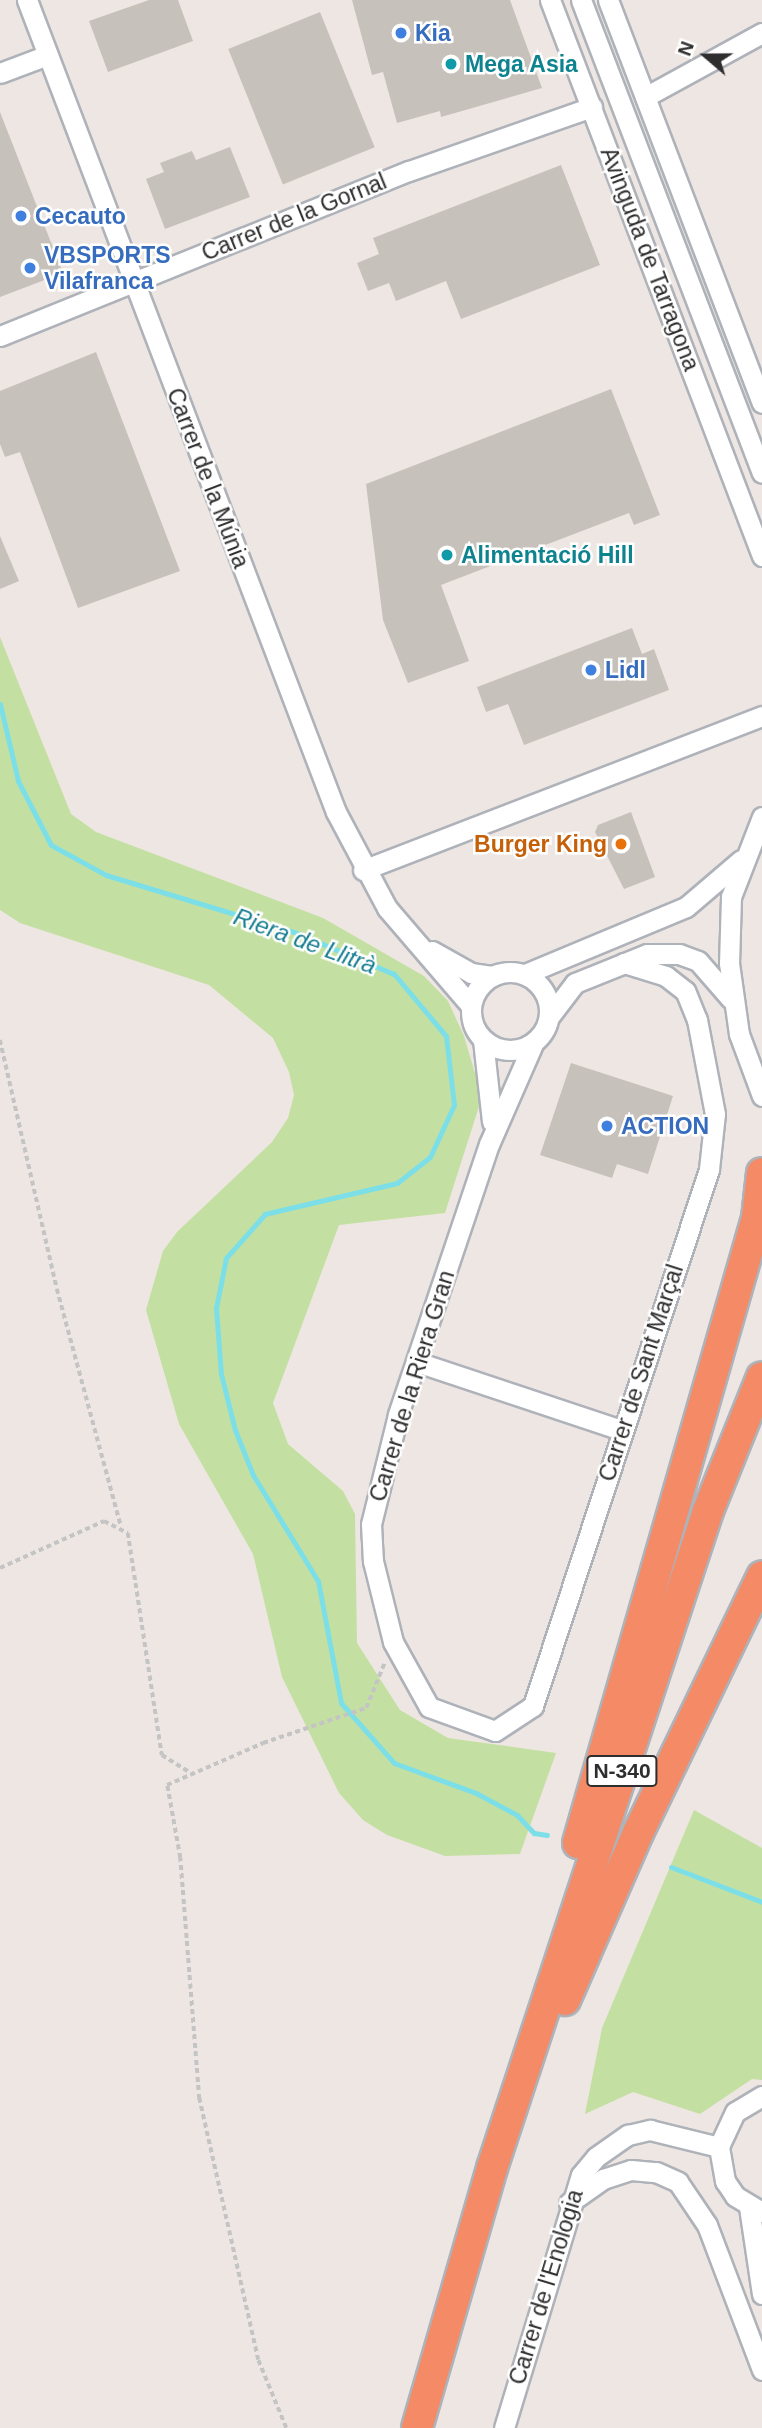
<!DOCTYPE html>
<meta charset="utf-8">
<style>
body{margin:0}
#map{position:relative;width:762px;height:2428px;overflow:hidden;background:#eee6e2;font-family:Helvetica,sans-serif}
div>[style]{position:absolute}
.green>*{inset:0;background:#c3e0a2}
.stream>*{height:5px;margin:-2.5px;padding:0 2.5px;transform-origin:2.5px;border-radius:2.5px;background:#7cdfe8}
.building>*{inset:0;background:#c7c1bc;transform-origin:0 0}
.path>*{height:3.5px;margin-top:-1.75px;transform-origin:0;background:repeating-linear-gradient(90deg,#c4c4c4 0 5px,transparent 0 8.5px)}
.roads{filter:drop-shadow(2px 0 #aeb2b9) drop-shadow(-2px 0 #aeb2b9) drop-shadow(0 2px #aeb2b9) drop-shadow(0 -2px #aeb2b9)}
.minor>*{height:19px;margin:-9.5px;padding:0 9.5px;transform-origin:9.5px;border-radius:9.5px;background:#fff}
.minor>.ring{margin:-9.5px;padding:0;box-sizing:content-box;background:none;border:19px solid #fff;border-radius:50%}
.highway>*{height:30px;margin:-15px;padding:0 15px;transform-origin:15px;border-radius:15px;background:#f48a66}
.dots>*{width:19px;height:19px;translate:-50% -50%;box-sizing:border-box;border:4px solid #fff;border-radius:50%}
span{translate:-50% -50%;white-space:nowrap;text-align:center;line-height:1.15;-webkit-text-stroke:5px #fff;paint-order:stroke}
.shield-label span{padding:2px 5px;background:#fff;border:2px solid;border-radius:5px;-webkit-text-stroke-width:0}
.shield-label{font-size:21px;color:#2e2e2e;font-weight:700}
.shop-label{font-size:23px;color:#366cbe;font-weight:700}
.left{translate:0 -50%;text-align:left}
.culture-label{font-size:23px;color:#0d838f;font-weight:700}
.street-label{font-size:23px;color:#2e2e2e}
.food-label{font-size:23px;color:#c56008;font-weight:700}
.right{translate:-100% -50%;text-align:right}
.water-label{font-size:24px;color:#177e92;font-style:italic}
.north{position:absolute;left:671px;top:21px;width:70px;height:70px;-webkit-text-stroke:5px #fff;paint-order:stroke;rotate:290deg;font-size:19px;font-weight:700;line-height:28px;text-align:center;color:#2e2e2e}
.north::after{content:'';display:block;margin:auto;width:24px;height:32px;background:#2e2e2e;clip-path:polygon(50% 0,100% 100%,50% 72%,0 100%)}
</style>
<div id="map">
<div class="green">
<div style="clip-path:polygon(0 637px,71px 814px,96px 832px,323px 918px,424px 976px,448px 1001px,464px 1036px,482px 1097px,445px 1213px,339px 1225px,273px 1403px,288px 1444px,343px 1491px,355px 1514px,357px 1643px,400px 1710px,448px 1738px,556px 1753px,520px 1854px,445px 1856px,387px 1835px,363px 1820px,339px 1793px,282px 1677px,253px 1554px,179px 1424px,146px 1310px,163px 1251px,177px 1232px,272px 1142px,288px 1118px,294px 1095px,289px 1072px,273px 1038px,209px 985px,20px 923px,0 910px)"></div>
<div style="clip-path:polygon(694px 1810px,762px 1848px,762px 2080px,752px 2079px,700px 2114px,633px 2092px,585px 2114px,602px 2028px)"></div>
</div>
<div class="stream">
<div style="left:0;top:704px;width:79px;rotate:76.8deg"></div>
<div style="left:18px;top:781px;width:72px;rotate:62.7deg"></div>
<div style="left:51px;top:845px;width:63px;rotate:28.6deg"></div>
<div style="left:106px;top:875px;width:196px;rotate:16.9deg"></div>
<div style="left:294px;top:932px;width:108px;rotate:22.8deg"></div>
<div style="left:394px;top:974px;width:81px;rotate:50deg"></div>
<div style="left:446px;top:1036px;width:69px;rotate:83.4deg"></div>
<div style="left:454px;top:1105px;width:57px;rotate:114.8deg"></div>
<div style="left:430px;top:1157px;width:42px;rotate:141.8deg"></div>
<div style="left:397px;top:1183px;width:136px;rotate:166.8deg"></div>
<div style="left:265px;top:1214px;width:59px;rotate:131.6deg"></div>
<div style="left:226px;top:1258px;width:51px;rotate:101.3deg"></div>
<div style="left:216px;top:1308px;width:66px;rotate:85.7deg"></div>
<div style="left:221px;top:1374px;width:58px;rotate:76deg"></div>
<div style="left:235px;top:1430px;width:48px;rotate:68.2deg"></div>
<div style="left:253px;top:1475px;width:124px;rotate:58.5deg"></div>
<div style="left:318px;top:1581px;width:124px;rotate:79.3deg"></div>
<div style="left:341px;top:1703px;width:80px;rotate:48.5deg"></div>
<div style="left:394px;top:1763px;width:87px;rotate:20.1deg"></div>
<div style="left:476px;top:1793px;width:47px;rotate:28.2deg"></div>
<div style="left:517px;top:1815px;width:25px;rotate:47deg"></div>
<div style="left:534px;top:1833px;width:13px;rotate:9deg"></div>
<div style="left:671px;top:1867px;width:97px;rotate:21deg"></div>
</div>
<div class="building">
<div style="clip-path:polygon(149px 0,178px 0,193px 41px,108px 72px,89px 21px)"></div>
<div style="clip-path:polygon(352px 0,510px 0,542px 88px,441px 117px,440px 111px,397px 123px,383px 72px,372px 75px)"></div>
<div style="left:320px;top:12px;width:146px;height:99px;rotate:68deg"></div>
<div style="clip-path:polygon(0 112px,63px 273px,0 297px)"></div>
<div style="clip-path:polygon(230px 147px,250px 197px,165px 229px,146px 179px,164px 172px,160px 163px,192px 151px,196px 160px)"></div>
<div style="clip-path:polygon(561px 165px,600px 265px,461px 319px,446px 281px,396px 301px,389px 283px,368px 291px,357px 263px,379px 254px,373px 238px)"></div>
<div style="clip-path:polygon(96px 352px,180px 571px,78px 608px,20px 452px,5px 457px,0 444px,0 391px)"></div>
<div style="clip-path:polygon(611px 389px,660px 515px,634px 525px,629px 513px,441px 585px,469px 661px,408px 683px,383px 620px,366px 484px)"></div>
<div style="clip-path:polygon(0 536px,19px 581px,0 589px)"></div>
<div style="clip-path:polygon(632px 628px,642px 654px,654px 649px,669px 690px,524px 745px,508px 704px,486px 712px,477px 687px)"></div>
<div style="clip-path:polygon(631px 812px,655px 877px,624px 889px,595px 832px,598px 825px)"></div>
<div style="clip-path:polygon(571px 1063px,673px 1096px,648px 1174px,617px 1164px,612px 1178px,540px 1155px)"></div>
</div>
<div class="path">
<div style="left:0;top:1040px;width:255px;rotate:77.1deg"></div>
<div style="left:57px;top:1289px;width:245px;rotate:74.9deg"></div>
<div style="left:0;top:1568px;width:114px;rotate:-24.3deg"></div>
<div style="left:104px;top:1521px;width:27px;rotate:27deg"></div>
<div style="left:128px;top:1533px;width:225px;rotate:81.3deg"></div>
<div style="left:162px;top:1755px;width:36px;rotate:32deg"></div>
<div style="left:286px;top:2428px;width:74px;rotate:-112.4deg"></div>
<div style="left:258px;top:2360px;width:268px;rotate:-102.7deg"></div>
<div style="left:199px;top:2099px;width:242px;rotate:-94.5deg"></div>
<div style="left:180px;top:1858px;width:74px;rotate:-100.1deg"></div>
<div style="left:167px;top:1785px;width:105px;rotate:-23.6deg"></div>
<div style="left:263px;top:1743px;width:109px;rotate:-18.8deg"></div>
<div style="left:366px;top:1708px;width:48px;rotate:-67.8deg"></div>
</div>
<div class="roads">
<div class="minor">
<div style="left:27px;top:0;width:869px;rotate:69.17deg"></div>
<div style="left:336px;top:812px;width:109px;rotate:62deg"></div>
<div style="left:387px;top:908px;width:128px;rotate:49.4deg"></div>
<div style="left:550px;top:0;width:595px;rotate:69.13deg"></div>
<div style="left:581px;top:0;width:506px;rotate:69.06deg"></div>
<div style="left:608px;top:0;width:431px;rotate:69.1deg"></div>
<div style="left:0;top:73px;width:51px;rotate:-20.6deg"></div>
<div style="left:645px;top:97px;width:133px;rotate:-28.7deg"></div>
<div style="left:0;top:336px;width:441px;rotate:-22deg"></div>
<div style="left:409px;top:171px;width:194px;rotate:-19.3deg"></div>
<div style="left:762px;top:817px;width:86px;rotate:111.2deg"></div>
<div style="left:731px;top:897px;width:66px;rotate:91.7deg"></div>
<div style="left:729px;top:963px;width:72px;rotate:82deg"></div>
<div style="left:739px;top:1034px;width:66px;rotate:69.6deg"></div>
<div style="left:363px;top:870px;width:428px;rotate:-21.1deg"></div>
<div style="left:432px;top:951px;width:45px;rotate:29.4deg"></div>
<div style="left:471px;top:973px;width:21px;rotate:8deg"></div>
<div class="ring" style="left:471px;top:972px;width:59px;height:59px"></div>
<div style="left:525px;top:974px;width:174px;rotate:-22.6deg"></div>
<div style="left:686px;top:907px;width:72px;rotate:-40.5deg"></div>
<div style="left:549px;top:1017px;width:43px;rotate:-52.6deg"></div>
<div style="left:575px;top:983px;width:78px;rotate:-21.9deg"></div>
<div style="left:647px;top:954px;width:32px"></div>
<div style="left:679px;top:954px;width:20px;rotate:20deg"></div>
<div style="left:698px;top:961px;width:50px;rotate:49deg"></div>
<div style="left:483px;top:1040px;width:82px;rotate:83.7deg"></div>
<div style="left:533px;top:1044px;width:109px;rotate:113.7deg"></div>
<div style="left:489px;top:1144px;width:286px;rotate:108.6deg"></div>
<div style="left:398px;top:1415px;width:112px;rotate:103.9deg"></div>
<div style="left:371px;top:1524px;width:37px;rotate:87deg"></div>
<div style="left:373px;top:1561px;width:83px;rotate:76.1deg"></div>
<div style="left:393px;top:1642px;width:74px;rotate:61deg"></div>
<div style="left:429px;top:1707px;width:70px;rotate:20deg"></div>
<div style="left:495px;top:1731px;width:45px;rotate:-33.3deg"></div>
<div style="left:533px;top:1706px;width:565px;rotate:-71.85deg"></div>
<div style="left:709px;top:1169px;width:55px;rotate:-83.8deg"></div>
<div style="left:715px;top:1114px;width:96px;rotate:-100.8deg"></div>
<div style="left:697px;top:1020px;width:31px;rotate:-112deg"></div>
<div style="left:685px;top:991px;width:24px;rotate:-142deg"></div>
<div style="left:666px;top:976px;width:44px;rotate:-162.8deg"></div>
<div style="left:417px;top:1362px;width:216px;rotate:18.4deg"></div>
<div style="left:762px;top:2096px;width:31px;rotate:149deg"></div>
<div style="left:735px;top:2112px;width:38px;rotate:115deg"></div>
<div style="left:719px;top:2147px;width:35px;rotate:80deg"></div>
<div style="left:725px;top:2181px;width:18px;rotate:56deg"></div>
<div style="left:735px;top:2196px;width:31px;rotate:31deg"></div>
<div style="left:569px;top:2203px;width:42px;rotate:-35.2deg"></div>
<div style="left:603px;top:2179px;width:29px;rotate:-18deg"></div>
<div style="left:631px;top:2170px;width:25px;rotate:5deg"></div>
<div style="left:656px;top:2172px;width:24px;rotate:24deg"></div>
<div style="left:678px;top:2182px;width:52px;rotate:56deg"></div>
<div style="left:707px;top:2225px;width:155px;rotate:69.2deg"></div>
<div style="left:749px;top:2207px;width:88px;rotate:81.5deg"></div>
<div style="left:504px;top:2428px;width:264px;rotate:-73.1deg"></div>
<div style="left:581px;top:2175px;width:23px;rotate:-50deg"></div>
<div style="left:596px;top:2157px;width:39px;rotate:-35deg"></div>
<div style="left:628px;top:2135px;width:23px;rotate:-13deg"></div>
<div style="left:650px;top:2130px;width:71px;rotate:13.8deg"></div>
</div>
<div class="highway">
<div style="left:578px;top:1843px;width:650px;rotate:-74.02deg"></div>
<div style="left:757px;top:1218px;width:45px;rotate:-83.7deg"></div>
<div style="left:565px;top:2000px;width:182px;rotate:-66.4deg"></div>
<div style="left:638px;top:1833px;width:285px;rotate:-64.2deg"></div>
<div style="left:417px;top:2428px;width:271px;rotate:-73.9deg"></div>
<div style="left:492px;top:2168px;width:692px;rotate:-71.8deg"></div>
<div style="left:708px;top:1511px;width:144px;rotate:-68.1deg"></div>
</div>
</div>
<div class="dots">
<div style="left:401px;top:33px;background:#3f7fe0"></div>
<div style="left:451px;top:64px;background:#0f9aa8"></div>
<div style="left:21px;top:216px;background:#3f7fe0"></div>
<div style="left:30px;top:268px;background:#3f7fe0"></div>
<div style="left:447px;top:555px;background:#0f9aa8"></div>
<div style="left:591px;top:670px;background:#3f7fe0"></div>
<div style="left:621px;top:844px;background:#e8710a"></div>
<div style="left:607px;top:1126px;background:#3f7fe0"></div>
</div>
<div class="shield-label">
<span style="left:622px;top:1771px">N-340</span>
</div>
<div class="shop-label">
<span class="left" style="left:415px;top:33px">Kia</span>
<span class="left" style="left:35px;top:216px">Cecauto</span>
<span class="left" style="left:44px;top:268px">VBSPORTS<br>Vilafranca</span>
<span class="left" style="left:605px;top:670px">Lidl</span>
<span class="left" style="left:621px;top:1126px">ACTION</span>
</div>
<div class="culture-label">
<span class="left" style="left:465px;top:64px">Mega Asia</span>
<span class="left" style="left:461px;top:555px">Alimentació Hill</span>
</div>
<div class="street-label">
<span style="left:294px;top:217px;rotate:-22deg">Carrer de la Gornal</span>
<span style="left:650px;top:259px;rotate:69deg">Avinguda de Tarragona</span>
<span style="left:208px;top:478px;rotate:69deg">Carrer de la Múnia</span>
<span style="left:641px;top:1373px;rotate:-72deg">Carrer de Sant Marçal</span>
<span style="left:412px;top:1386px;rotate:-73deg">Carrer de la Riera Gran</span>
<span style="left:546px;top:2287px;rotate:-73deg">Carrer de l'Enologia</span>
</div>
<div class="food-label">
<span class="right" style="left:607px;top:844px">Burger King</span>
</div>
<div class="water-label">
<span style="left:305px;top:941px;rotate:20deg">Riera de Llitrà</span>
</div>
<div class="north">N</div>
</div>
